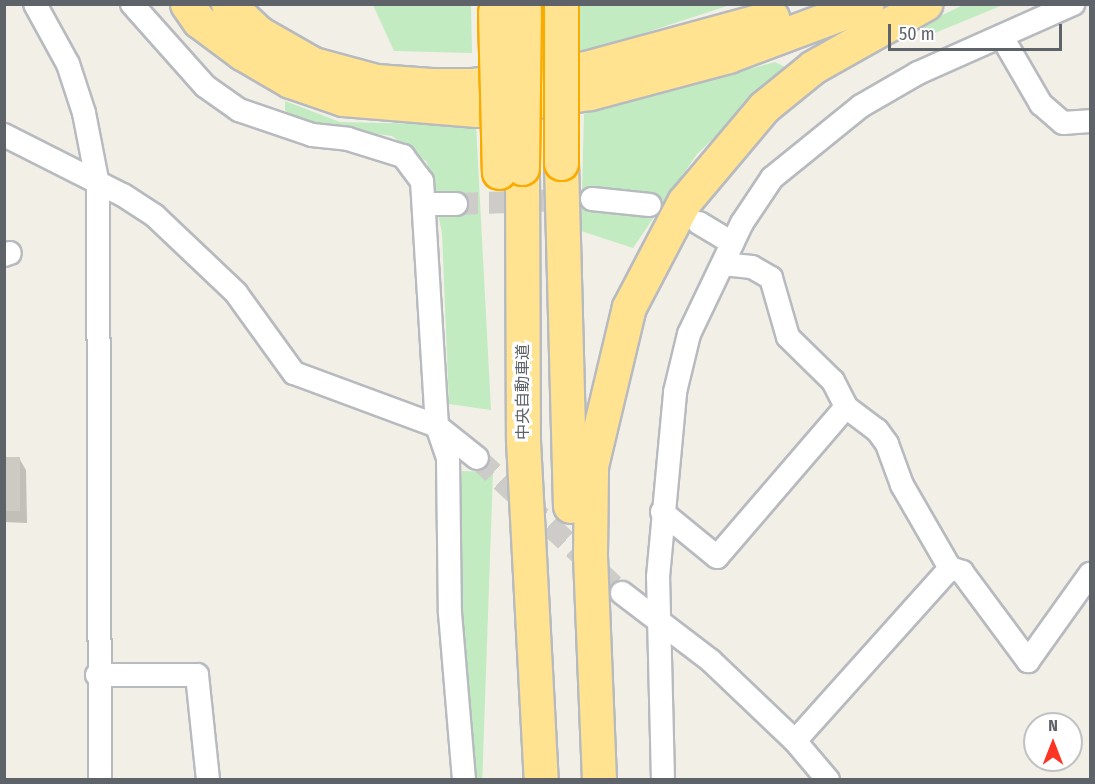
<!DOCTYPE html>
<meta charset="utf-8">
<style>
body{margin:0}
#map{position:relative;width:1095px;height:784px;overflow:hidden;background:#f2efe7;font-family:"Fira Sans Condensed","Noto Sans JP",sans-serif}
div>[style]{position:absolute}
.green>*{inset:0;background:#c2ebc1;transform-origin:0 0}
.shadow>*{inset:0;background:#0003}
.building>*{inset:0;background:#cdcac4;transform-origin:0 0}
.minor-tunnel>*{height:22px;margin-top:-11px;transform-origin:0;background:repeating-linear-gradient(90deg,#cdccc8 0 22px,transparent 0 33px)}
.roads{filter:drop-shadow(2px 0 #b7babf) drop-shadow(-2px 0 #b7babf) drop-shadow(0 2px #b7babf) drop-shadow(0 -2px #b7babf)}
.minor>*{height:22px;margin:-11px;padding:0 11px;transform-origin:11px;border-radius:11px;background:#fff}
.highway>*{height:33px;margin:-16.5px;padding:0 16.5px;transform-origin:16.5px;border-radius:16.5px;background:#ffe391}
.bridges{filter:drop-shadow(2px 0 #f9ab00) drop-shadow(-2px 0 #f9ab00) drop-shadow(0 2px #f9ab00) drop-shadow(0 -2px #f9ab00)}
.highway-bridge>*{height:33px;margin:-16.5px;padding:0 16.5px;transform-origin:16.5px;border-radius:16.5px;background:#ffe391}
span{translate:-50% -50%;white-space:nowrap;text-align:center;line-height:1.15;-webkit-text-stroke:6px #fff;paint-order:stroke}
.street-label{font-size:16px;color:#5e6369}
.frame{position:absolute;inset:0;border:6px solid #5e6369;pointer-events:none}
.north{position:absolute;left:1023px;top:712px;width:60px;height:60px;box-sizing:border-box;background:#fff;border:2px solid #bfc1c3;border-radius:50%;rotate:0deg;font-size:16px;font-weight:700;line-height:24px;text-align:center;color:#5e6369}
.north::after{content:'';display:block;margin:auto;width:21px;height:27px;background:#fb3423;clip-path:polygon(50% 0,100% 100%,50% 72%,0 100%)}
.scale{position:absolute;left:888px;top:24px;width:174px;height:27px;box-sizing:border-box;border:3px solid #5e6369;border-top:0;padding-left:8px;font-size:18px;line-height:21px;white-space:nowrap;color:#5e6369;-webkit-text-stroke:4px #fff;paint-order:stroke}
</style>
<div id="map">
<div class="green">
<div style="clip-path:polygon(726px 4px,727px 6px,580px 54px,580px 5px)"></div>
<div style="clip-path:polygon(965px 4px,1003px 5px,930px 35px,922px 25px)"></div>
<div style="clip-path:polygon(373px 5px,471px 5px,472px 53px,394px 51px)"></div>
<div style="clip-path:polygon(775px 62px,787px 68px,697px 154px,633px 248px,581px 231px,584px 114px)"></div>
<div style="clip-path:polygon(285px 101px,340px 122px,476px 125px,491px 410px,449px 404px,442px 233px,427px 162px,392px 136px,320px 126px,285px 111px)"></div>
<div style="left:462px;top:471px;width:31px;height:309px;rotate:2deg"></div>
</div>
<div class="shadow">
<div style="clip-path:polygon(4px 458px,19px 458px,26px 470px,27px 523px,4px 522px)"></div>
</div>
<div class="building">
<div style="left:4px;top:457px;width:16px;height:54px"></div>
</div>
<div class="minor-tunnel">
<div style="left:456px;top:204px;width:136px;rotate:-2.1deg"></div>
<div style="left:477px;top:458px;width:198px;rotate:43deg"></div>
</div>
<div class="roads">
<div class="minor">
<div style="left:35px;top:4px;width:68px;rotate:61.2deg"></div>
<div style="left:68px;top:64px;width:52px;rotate:71.9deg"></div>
<div style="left:84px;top:113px;width:73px;rotate:79deg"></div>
<div style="left:98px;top:185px;width:595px;rotate:89.81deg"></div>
<div style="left:132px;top:4px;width:110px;rotate:48.3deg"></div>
<div style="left:205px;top:86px;width:42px;rotate:35.2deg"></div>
<div style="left:239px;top:110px;width:77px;rotate:18.9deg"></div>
<div style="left:312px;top:135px;width:36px;rotate:6deg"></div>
<div style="left:348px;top:139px;width:58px;rotate:17.2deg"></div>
<div style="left:403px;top:156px;width:31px;rotate:53deg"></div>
<div style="left:422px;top:181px;width:245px;rotate:86.5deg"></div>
<div style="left:437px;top:426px;width:34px;rotate:71deg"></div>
<div style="left:448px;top:458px;width:155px;rotate:89.3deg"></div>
<div style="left:450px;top:613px;width:168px;rotate:85.2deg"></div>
<div style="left:1002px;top:37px;width:78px;rotate:59.8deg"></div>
<div style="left:1041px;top:104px;width:29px;rotate:41deg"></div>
<div style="left:1063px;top:123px;width:27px;rotate:-4deg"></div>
<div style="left:4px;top:135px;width:133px;rotate:26.8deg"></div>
<div style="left:123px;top:195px;width:38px;rotate:33deg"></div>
<div style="left:155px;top:216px;width:112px;rotate:43.5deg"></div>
<div style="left:236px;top:293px;width:99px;rotate:54.1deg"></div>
<div style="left:294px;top:373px;width:153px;rotate:20.3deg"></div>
<div style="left:437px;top:426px;width:51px;rotate:38.7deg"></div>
<div style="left:592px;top:199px;width:58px;rotate:5.9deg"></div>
<div style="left:426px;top:204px;width:30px"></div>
<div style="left:699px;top:223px;width:39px;rotate:31deg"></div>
<div style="left:4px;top:255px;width:6px;rotate:-18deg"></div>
<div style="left:723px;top:264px;width:29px;rotate:6deg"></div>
<div style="left:752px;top:267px;width:22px;rotate:30deg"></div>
<div style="left:771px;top:278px;width:61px;rotate:73.9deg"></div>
<div style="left:788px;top:337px;width:63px;rotate:44.4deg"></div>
<div style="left:833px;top:381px;width:29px;rotate:63deg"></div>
<div style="left:662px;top:512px;width:71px;rotate:39.3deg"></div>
<div style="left:717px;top:557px;width:198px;rotate:-49.3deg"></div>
<div style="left:846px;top:407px;width:39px;rotate:37deg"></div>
<div style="left:877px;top:430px;width:17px;rotate:54deg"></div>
<div style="left:887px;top:444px;width:44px;rotate:69.9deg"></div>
<div style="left:902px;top:485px;width:96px;rotate:60deg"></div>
<div style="left:950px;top:568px;width:13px;rotate:18deg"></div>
<div style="left:962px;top:572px;width:111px;rotate:53.4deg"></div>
<div style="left:1028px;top:661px;width:107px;rotate:-54.5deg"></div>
<div style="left:622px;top:593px;width:111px;rotate:37.3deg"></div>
<div style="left:710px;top:660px;width:117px;rotate:43.6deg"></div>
<div style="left:795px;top:741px;width:51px;rotate:49.8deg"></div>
<div style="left:97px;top:675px;width:100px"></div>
<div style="left:197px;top:675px;width:106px;rotate:84deg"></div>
<div style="left:795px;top:741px;width:232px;rotate:-48.1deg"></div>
<div style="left:663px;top:780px;width:203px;rotate:-91.4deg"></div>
<div style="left:658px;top:577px;width:186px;rotate:-84.7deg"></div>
<div style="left:675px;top:392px;width:60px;rotate:-76.4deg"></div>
<div style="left:689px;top:334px;width:123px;rotate:-64.5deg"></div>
<div style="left:742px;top:223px;width:54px;rotate:-56.3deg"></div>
<div style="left:772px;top:178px;width:114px;rotate:-39deg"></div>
<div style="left:861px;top:106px;width:66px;rotate:-30.1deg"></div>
<div style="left:918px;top:73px;width:170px;rotate:-24deg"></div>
</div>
<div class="highway">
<div style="left:187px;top:4px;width:21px;rotate:55deg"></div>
<div style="left:199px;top:21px;width:54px;rotate:36.7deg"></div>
<div style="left:242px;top:53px;width:56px;rotate:30.3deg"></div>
<div style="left:290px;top:81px;width:56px;rotate:18.8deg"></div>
<div style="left:343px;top:99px;width:134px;rotate:4.7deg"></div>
<div style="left:477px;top:110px;width:114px;rotate:-8.6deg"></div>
<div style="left:590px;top:93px;width:143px;rotate:-15deg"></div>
<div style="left:728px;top:56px;width:148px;rotate:-20.5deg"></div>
<div style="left:228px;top:4px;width:42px;rotate:43.1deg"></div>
<div style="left:259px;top:33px;width:62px;rotate:29.9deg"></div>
<div style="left:313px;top:64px;width:65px;rotate:15.1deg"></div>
<div style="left:376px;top:81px;width:55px;rotate:4.2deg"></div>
<div style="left:431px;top:85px;width:41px"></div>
<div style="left:472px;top:85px;width:115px;rotate:-8.5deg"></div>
<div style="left:586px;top:68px;width:193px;rotate:-15.3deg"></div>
<div style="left:561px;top:163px;width:343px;rotate:88.5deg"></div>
<div style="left:522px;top:168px;width:273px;rotate:89.8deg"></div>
<div style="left:523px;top:441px;width:339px;rotate:87deg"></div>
<div style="left:599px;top:780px;width:226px;rotate:-92.3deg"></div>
<div style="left:590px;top:554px;width:88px;rotate:-89.3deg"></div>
<div style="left:591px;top:466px;width:163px;rotate:-76.6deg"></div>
<div style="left:629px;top:307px;width:119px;rotate:-62.4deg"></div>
<div style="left:684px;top:202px;width:124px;rotate:-49.9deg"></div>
<div style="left:764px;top:107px;width:63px;rotate:-39.2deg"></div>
<div style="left:813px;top:67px;width:129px;rotate:-29.4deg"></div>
</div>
</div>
<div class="bridges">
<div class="highway-bridge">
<div style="left:495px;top:12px;width:160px;rotate:88.6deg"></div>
<div style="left:561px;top:163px;width:159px;rotate:-90deg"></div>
<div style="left:522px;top:168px;width:159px;rotate:-89.3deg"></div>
</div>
</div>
<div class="street-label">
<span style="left:523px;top:392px;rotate:-90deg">中央自動車道</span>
</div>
<div class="frame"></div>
<div class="north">N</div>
<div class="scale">50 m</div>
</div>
